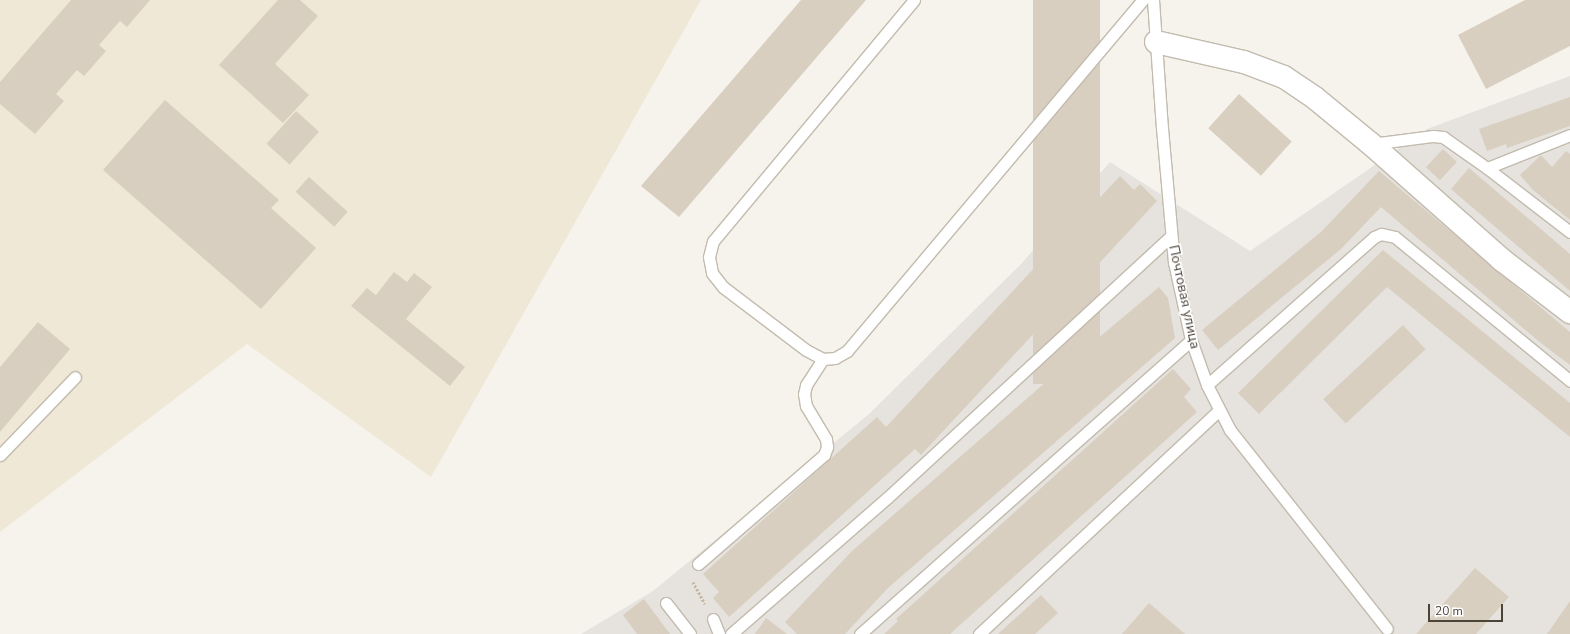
<!DOCTYPE html>
<meta charset="utf-8">
<style>
body{margin:0}
#map{position:relative;width:1570px;height:634px;overflow:hidden;background:#f6f3ec;font-family:"Nunito Sans",sans-serif}
div>[style]{position:absolute}
.industrial>*{inset:0;background:#e6e2dd}
.education>*{inset:0;background:#efe8d6}
.building>*{inset:0;background:#d8cfc1;transform-origin:0 0}
.path>*{height:2.5px;margin-top:-1.25px;transform-origin:0;background:repeating-linear-gradient(90deg,#c4b79f 0 2px,transparent 0 4px)}
.roads{filter:drop-shadow(1px 0 #c2bbae) drop-shadow(-1px 0 #c2bbae) drop-shadow(0 1px #c2bbae) drop-shadow(0 -1px #c2bbae)}
.service>*{height:11px;margin:-5.5px;padding:0 5.5px;transform-origin:5.5px;border-radius:5.5px;background:#fff}
.minor>*{height:22px;margin:-11px;padding:0 11px;transform-origin:11px;border-radius:11px;background:#fff}
span{translate:-50% -50%;white-space:nowrap;text-align:center;line-height:1.15;-webkit-text-stroke:3.5px #fff;paint-order:stroke}
.street-label{font-size:14px;color:#4b4439}
.scale{position:absolute;left:1428px;top:604px;width:75px;height:18px;box-sizing:border-box;border:2px solid #4b4439;border-top:0;padding-left:5px;font-size:12px;line-height:14px;white-space:nowrap;color:#4b4439;-webkit-text-stroke:3px #fff;paint-order:stroke}
</style>
<div id="map">
<div class="industrial">
<div style="clip-path:polygon(1570px 76px,1570px 634px,581px 634px,653px 591px,869px 414px,1022px 263px,1110px 162px,1250px 251px,1427px 129px)"></div>
</div>
<div class="education">
<div style="clip-path:polygon(0 0,701px 0,431px 477px,247px 344px,0 532px)"></div>
</div>
<div class="building">
<div style="clip-path:polygon(71px 0,150px 0,127px 27px,120px 21px,99px 45px,106px 51px,84px 76px,77px 70px,56px 94px,64px 101px,35px 134px,0 104px,0 82px)"></div>
<div style="clip-path:polygon(278px 0,300px 0,318px 16px,275px 64px,309px 95px,283px 123px,219px 65px)"></div>
<div style="clip-path:polygon(801px 0,866px 0,679px 217px,641px 186px)"></div>
<div style="left:1033px;top:0;width:67px;height:384px"></div>
<div style="clip-path:polygon(1525px 0,1570px 0,1570px 46px,1486px 89px,1458px 35px)"></div>
<div style="left:1239px;top:94px;width:71px;height:46px;rotate:42deg"></div>
<div style="clip-path:polygon(1570px 97px,1570px 126px,1507px 148px,1506px 144px,1487px 151px,1479px 129px)"></div>
<div style="clip-path:polygon(165px 100px,279px 200px,271px 208px,316px 248px,261px 309px,103px 170px)"></div>
<div style="left:296px;top:111px;width:31px;height:44px;rotate:42deg"></div>
<div style="left:1443px;top:149px;width:19px;height:25px;rotate:43deg"></div>
<div style="clip-path:polygon(1566px 151px,1570px 154px,1570px 220px,1533px 190px,1520px 175px,1541px 155px,1552px 167px)"></div>
<div style="clip-path:polygon(1469px 168px,1570px 254px,1570px 291px,1451px 189px)"></div>
<div style="clip-path:polygon(1379px 171px,1570px 332px,1570px 365px,1542px 344px,1381px 207px,1341px 249px,1218px 350px,1202px 330px,1322px 231px)"></div>
<div style="clip-path:polygon(1120px 176px,1134px 190px,1140px 184px,1157px 201px,921px 455px,915px 449px,729px 617px,713px 598px,719px 592px,703px 574px,877px 417px,886px 427px)"></div>
<div style="left:309px;top:177px;width:52px;height:20px;rotate:42deg"></div>
<div style="clip-path:polygon(1383px 250px,1570px 403px,1570px 437px,1387px 287px,1259px 414px,1238px 393px)"></div>
<div style="clip-path:polygon(394px 272px,407px 282px,414px 273px,432px 287px,406px 319px,465px 367px,450px 386px,351px 306px,367px 288px,376px 295px)"></div>
<div style="clip-path:polygon(1159px 287px,1168px 298px,1175px 338px,888px 588px,845px 634px,797px 634px,785px 622px,852px 551px,1039px 388px)"></div>
<div style="clip-path:polygon(38px 322px,70px 349px,0 432px,0 367px)"></div>
<div style="left:1403px;top:325px;width:33px;height:109px;rotate:47deg"></div>
<div style="clip-path:polygon(1173px 369px,1191px 389px,1184px 397px,1197px 412px,950px 634px,884px 634px,898px 621px,896px 619px)"></div>
<div style="clip-path:polygon(1475px 568px,1509px 597px,1476px 634px,1416px 634px)"></div>
<div style="clip-path:polygon(1041px 595px,1058px 613px,1035px 634px,998px 634px)"></div>
<div style="clip-path:polygon(644px 599px,670px 634px,637px 634px,623px 615px)"></div>
<div style="clip-path:polygon(1570px 601px,1570px 634px,1547px 634px)"></div>
<div style="clip-path:polygon(1149px 603px,1185px 634px,1122px 634px)"></div>
<div style="clip-path:polygon(766px 618px,787px 634px,755px 634px)"></div>
</div>
<div class="path">
<div style="left:693px;top:582px;width:25px;rotate:61deg"></div>
</div>
<div class="roads">
<div class="service">
<div style="left:914px;top:0;width:314px;rotate:129.8deg"></div>
<div style="left:713px;top:241px;width:16px;rotate:104deg"></div>
<div style="left:709px;top:257px;width:16px;rotate:79deg"></div>
<div style="left:712px;top:273px;width:18px;rotate:52deg"></div>
<div style="left:723px;top:287px;width:104px;rotate:37.2deg"></div>
<div style="left:806px;top:350px;width:19px;rotate:28deg"></div>
<div style="left:823px;top:359px;width:12px;rotate:-5deg"></div>
<div style="left:835px;top:358px;width:14px;rotate:-30deg"></div>
<div style="left:847px;top:351px;width:459px;rotate:-49.9deg"></div>
<div style="left:1153px;top:0;width:128px;rotate:86deg"></div>
<div style="left:1162px;top:128px;width:135px;rotate:84.9deg"></div>
<div style="left:1174px;top:262px;width:80px;rotate:77.7deg"></div>
<div style="left:1191px;top:340px;width:48px;rotate:70.4deg"></div>
<div style="left:1207px;top:385px;width:51px;rotate:62.9deg"></div>
<div style="left:1230px;top:430px;width:253px;rotate:51.7deg"></div>
<div style="left:1371px;top:144px;width:63px;rotate:-7.4deg"></div>
<div style="left:1433px;top:136px;width:10px;rotate:6deg"></div>
<div style="left:1443px;top:137px;width:54px;rotate:35.2deg"></div>
<div style="left:1487px;top:168px;width:105px;rotate:37.6deg"></div>
<div style="left:1487px;top:168px;width:89px;rotate:-21.7deg"></div>
<div style="left:1207px;top:385px;width:223px;rotate:-41.5deg"></div>
<div style="left:1374px;top:237px;width:8px;rotate:-23deg"></div>
<div style="left:1381px;top:234px;width:14px;rotate:12deg"></div>
<div style="left:1395px;top:237px;width:227px;rotate:39.4deg"></div>
<div style="left:0;top:455px;width:108px;rotate:-46.1deg"></div>
<div style="left:698px;top:564px;width:167px;rotate:-40.9deg"></div>
<div style="left:824px;top:455px;width:9px;rotate:-69deg"></div>
<div style="left:827px;top:447px;width:8px;rotate:-97deg"></div>
<div style="left:826px;top:439px;width:39px;rotate:-121deg"></div>
<div style="left:806px;top:406px;width:12px;rotate:-99deg"></div>
<div style="left:804px;top:394px;width:9px;rotate:-77deg"></div>
<div style="left:806px;top:385px;width:31px;rotate:-57deg"></div>
<div style="left:666px;top:603px;width:39px;rotate:52deg"></div>
<div style="left:713px;top:619px;width:16px;rotate:68deg"></div>
<div style="left:731px;top:634px;width:207px;rotate:-41.1deg"></div>
<div style="left:887px;top:498px;width:386px;rotate:-42.7deg"></div>
<div style="left:860px;top:634px;width:443px;rotate:-41.6deg"></div>
<div style="left:979px;top:634px;width:328px;rotate:-43deg"></div>
</div>
<div class="minor">
<div style="left:1156px;top:42px;width:90px;rotate:12.8deg"></div>
<div style="left:1244px;top:62px;width:43px;rotate:20.6deg"></div>
<div style="left:1284px;top:77px;width:37px;rotate:34deg"></div>
<div style="left:1315px;top:98px;width:72px;rotate:39.4deg"></div>
<div style="left:1371px;top:144px;width:175px;rotate:41.5deg"></div>
<div style="left:1502px;top:260px;width:86px;rotate:37.4deg"></div>
</div>
</div>
<div class="street-label">
<span style="left:1184px;top:297px;rotate:78deg">Почтовая улица</span>
</div>
<div class="scale">20 m</div>
</div>
